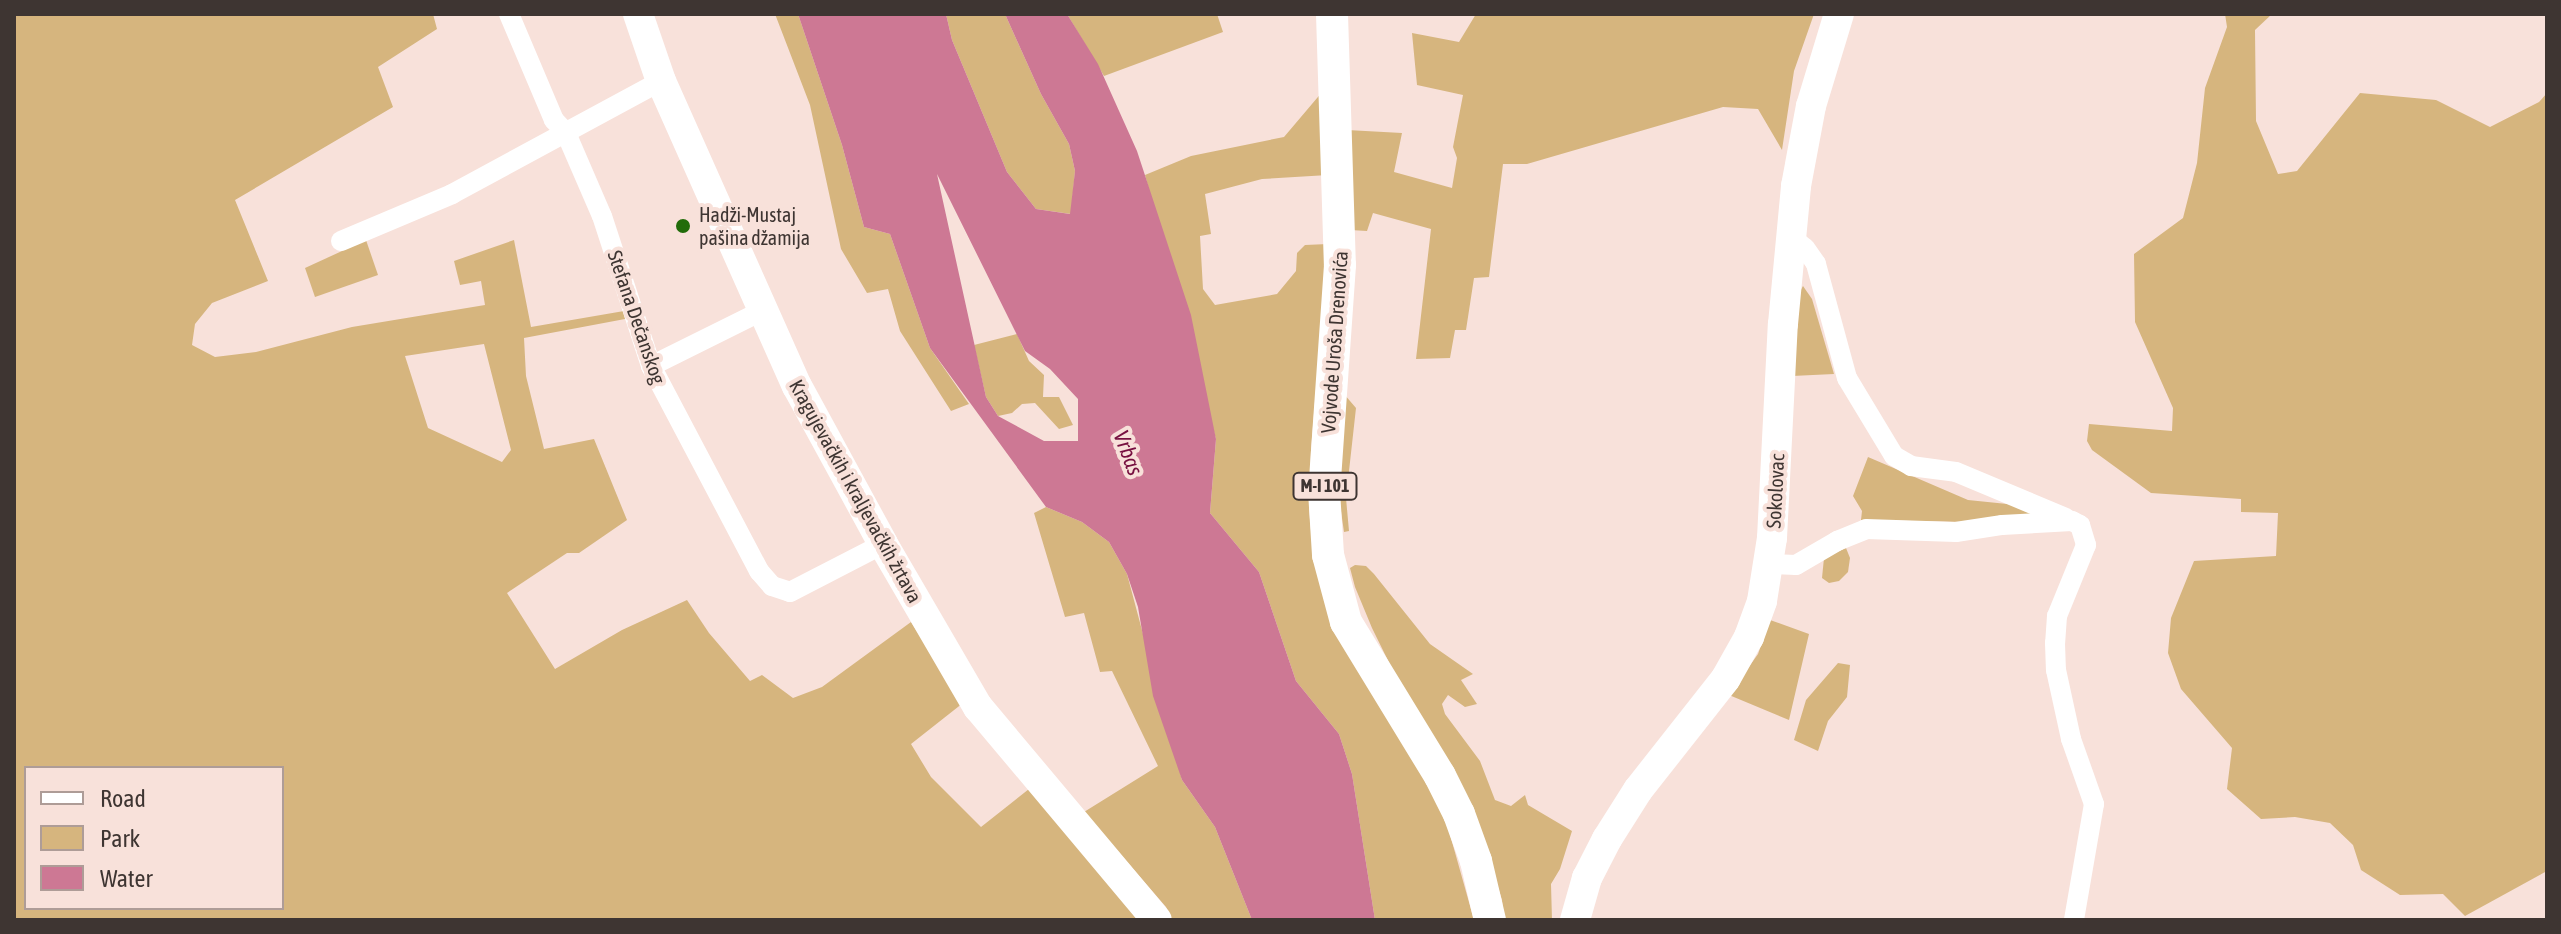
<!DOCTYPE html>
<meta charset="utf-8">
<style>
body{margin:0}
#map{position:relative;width:2561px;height:934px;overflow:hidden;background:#f8e1da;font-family:"Asap Condensed",sans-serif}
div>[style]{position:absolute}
.green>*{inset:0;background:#d6b57e}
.water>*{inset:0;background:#cd7894}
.street>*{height:20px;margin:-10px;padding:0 10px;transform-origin:10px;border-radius:10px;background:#fff}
.secondary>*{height:30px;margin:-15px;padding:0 15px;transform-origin:15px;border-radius:15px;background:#fff}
.primary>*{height:32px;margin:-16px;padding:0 16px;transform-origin:16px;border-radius:16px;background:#fff}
.dots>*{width:22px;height:22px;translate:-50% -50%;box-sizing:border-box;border:4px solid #f8e1da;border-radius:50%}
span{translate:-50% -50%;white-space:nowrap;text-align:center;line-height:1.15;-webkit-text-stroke:8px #f8e1da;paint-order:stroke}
.shield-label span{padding:2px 6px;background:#f8e1da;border:2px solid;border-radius:6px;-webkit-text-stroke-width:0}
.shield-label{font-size:18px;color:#3e3532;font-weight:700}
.poi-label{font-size:20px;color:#3e3532}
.left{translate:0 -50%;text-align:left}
.street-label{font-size:20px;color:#3e3532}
.water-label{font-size:22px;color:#771040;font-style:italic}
.frame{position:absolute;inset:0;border:16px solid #3e3532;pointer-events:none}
.legend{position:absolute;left:24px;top:766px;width:260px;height:144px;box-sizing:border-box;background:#f8e1da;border:2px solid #ae9c97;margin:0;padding:10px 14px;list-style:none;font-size:24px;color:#3e3532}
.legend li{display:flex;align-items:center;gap:16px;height:40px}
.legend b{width:40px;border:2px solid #ae9c97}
</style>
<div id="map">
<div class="green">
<div style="clip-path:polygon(evenodd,14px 14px,433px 14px,437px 29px,378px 67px,393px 107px,235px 200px,268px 281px,212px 303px,195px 324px,192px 345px,215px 357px,256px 352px,352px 327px,485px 305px,481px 281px,460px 285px,454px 261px,514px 240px,531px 327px,624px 311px,625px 319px,524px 338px,526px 376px,544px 449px,594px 439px,627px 520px,579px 553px,567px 553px,507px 593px,555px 669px,622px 630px,687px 600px,709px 633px,750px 681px,762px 675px,793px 698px,822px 687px,911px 622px,963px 703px,911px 744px,931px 777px,981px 827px,1029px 789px,1139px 920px,14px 920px,14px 14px,484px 344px,511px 450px,502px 462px,428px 428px,405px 356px,484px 344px,14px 14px,26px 768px,282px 768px,282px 908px,26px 908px,26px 768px)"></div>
<div style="clip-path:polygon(775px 14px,798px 14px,842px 145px,864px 227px,890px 234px,930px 348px,969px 404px,951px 411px,900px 331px,888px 289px,867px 293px,841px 249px,810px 105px)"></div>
<div style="clip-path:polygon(946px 14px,1005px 14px,1041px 94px,1069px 144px,1075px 171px,1071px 214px,1036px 209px,1007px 172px,952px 40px)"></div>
<div style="clip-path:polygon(1067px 14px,1217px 14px,1223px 32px,1104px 76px)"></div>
<div style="clip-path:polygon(1476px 14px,1814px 14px,1794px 71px,1782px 150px,1758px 109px,1723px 107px,1527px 164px,1503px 164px,1489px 277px,1474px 278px,1466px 330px,1455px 330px,1450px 358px,1416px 359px,1431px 229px,1373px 213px,1367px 231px,1350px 230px,1347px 130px,1402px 133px,1394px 172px,1452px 188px,1457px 158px,1453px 147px,1463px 95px,1417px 85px,1412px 33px,1459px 42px)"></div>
<div style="clip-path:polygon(2225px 14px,2272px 14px,2255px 30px,2256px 121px,2278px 174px,2297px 171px,2360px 93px,2436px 100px,2490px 127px,2539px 102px,2547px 93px,2547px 871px,2465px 916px,2443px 894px,2400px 895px,2361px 870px,2353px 845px,2330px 823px,2295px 817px,2261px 819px,2227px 789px,2232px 748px,2181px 689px,2168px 653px,2171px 618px,2194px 561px,2276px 556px,2278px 513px,2241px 512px,2241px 499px,2151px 493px,2092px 450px,2087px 441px,2089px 424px,2172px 431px,2173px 408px,2135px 322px,2134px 254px,2183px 218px,2197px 163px,2205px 88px,2227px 27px)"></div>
<div style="clip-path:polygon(1323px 91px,1328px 175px,1262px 179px,1205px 194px,1211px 234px,1200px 236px,1203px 289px,1215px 305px,1277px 294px,1296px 271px,1297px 253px,1305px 245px,1328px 244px,1311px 450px,1309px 508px,1313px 554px,1365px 682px,1426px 777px,1447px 824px,1474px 920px,1375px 920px,1352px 774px,1339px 734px,1296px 681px,1259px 572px,1210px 513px,1216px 439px,1145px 175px,1191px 156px,1284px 137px)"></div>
<div style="clip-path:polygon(366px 240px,378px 275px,315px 297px,305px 268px)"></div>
<div style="clip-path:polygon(1803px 286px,1812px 299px,1834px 374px,1792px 376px,1798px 295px)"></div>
<div style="clip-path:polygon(1017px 334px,1029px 361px,1044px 375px,1043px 397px,1059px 397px,1073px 425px,1059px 429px,1035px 403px,1022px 404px,1012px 413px,998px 416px,986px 397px,974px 345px)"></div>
<div style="clip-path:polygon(1344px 394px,1356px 408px,1346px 498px,1349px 531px,1344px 532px,1338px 490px)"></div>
<div style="clip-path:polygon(1868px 457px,1968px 500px,2065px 510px,1965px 522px,1861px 520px,1862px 511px,1853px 496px)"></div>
<div style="clip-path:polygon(1046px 507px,1082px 522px,1109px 542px,1127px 574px,1182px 780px,1215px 827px,1252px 920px,1172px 920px,1166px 907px,1084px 812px,1158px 766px,1112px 671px,1100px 672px,1084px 613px,1065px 617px,1034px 513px)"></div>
<div style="clip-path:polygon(1846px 548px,1850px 558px,1848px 572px,1839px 581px,1829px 583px,1822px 578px,1824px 558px)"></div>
<div style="clip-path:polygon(1355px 565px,1366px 566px,1374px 574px,1430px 644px,1473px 674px,1461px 680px,1477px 704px,1465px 707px,1448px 695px,1442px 704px,1445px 714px,1480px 761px,1495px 800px,1511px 806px,1525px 795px,1528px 805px,1572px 831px,1560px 869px,1551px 884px,1552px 920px,1504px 920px,1502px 900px,1477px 820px,1403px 691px,1372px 628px,1355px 587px,1350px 568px)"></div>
<div style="clip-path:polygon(1770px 620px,1809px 634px,1789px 720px,1729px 695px,1758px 654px)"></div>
<div style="clip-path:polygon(1838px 663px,1850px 665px,1847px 697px,1828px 721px,1818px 751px,1794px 740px,1806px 700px)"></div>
</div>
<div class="water">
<div style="clip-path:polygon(evenodd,798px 14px,946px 14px,952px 40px,1007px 172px,1036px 209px,1070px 214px,1075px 171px,1069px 144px,1041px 94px,1005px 14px,1067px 14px,1098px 64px,1137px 151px,1191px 315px,1216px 439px,1210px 513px,1259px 572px,1296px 681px,1339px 734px,1352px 774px,1375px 920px,1252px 920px,1215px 827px,1182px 780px,1153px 696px,1138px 607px,1127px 574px,1109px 542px,1082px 522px,1046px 507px,930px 348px,890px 234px,864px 227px,842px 145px,798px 14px,937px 174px,1025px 351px,1050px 369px,1078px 399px,1078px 441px,1044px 441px,998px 416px,986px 397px,937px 174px)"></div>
</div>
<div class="street">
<div style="left:509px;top:14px;width:115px;rotate:67deg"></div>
<div style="left:554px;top:120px;width:18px;rotate:47deg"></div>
<div style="left:566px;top:133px;width:90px;rotate:66.6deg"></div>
<div style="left:602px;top:216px;width:158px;rotate:71.9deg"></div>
<div style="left:651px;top:366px;width:232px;rotate:62.2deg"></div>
<div style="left:759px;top:571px;width:20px;rotate:49deg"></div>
<div style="left:772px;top:586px;width:19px;rotate:18deg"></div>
<div style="left:790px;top:592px;width:105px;rotate:-27.3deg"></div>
<div style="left:1790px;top:236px;width:19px;rotate:39deg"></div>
<div style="left:1805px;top:248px;width:19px;rotate:55deg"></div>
<div style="left:1816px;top:264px;width:118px;rotate:74.8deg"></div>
<div style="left:1847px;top:378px;width:91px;rotate:58.9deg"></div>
<div style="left:1894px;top:456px;width:20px;rotate:30deg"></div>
<div style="left:1911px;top:466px;width:45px;rotate:7.6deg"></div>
<div style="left:1956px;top:472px;width:119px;rotate:22.7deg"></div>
<div style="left:341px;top:241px;width:121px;rotate:-22.9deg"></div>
<div style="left:452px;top:194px;width:238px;rotate:-28.4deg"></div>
<div style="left:651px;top:366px;width:126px;rotate:-26.4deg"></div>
<div style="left:1769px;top:564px;width:27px;rotate:2deg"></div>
<div style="left:1796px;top:565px;width:48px;rotate:-30.3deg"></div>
<div style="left:1837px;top:541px;width:31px;rotate:-22deg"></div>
<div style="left:1866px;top:529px;width:90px;rotate:1.9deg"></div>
<div style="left:1956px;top:532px;width:47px;rotate:-8.7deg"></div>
<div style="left:2002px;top:525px;width:70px;rotate:-3.3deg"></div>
<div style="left:2072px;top:521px;width:9px;rotate:27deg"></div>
<div style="left:2080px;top:525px;width:21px;rotate:73deg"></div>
<div style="left:2086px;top:545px;width:77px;rotate:112.2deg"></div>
<div style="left:2057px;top:616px;width:27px;rotate:94deg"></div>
<div style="left:2055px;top:643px;width:27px;rotate:88deg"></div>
<div style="left:2056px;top:670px;width:71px;rotate:77.7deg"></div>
<div style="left:2071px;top:739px;width:69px;rotate:70.5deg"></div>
<div style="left:2094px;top:804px;width:118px;rotate:99.8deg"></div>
</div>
<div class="secondary">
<div style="left:638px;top:14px;width:71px;rotate:71.1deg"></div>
<div style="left:661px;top:81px;width:334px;rotate:66deg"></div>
<div style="left:797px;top:386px;width:180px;rotate:61.4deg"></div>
<div style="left:883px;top:544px;width:189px;rotate:59.8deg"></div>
<div style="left:978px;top:707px;width:278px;rotate:50deg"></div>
<div style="left:1575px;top:920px;width:44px;rotate:-74.1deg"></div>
<div style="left:1587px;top:878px;width:44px;rotate:-62.9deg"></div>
<div style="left:1607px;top:839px;width:58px;rotate:-57.7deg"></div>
<div style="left:1638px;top:790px;width:142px;rotate:-51.8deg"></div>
<div style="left:1726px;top:678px;width:47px;rotate:-60.7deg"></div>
<div style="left:1749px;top:637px;width:38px;rotate:-70deg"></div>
<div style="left:1762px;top:601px;width:64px;rotate:-81deg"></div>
<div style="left:1772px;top:538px;width:214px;rotate:-87.1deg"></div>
<div style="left:1783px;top:324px;width:139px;rotate:-84.6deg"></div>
<div style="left:1796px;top:186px;width:81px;rotate:-79.4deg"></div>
<div style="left:1811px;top:106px;width:96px;rotate:-73.1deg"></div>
</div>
<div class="primary">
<div style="left:1332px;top:14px;width:251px;rotate:88.2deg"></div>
<div style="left:1340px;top:265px;width:227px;rotate:94deg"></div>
<div style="left:1324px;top:491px;width:64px;rotate:86.4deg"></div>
<div style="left:1328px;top:555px;width:69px;rotate:75deg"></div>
<div style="left:1346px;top:622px;width:180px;rotate:58.6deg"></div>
<div style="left:1440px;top:776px;width:42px;rotate:63.4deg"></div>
<div style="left:1459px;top:814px;width:50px;rotate:70.1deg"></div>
<div style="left:1476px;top:861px;width:61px;rotate:76.7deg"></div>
</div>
<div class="dots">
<div style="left:683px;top:226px;background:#226c0a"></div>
</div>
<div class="shield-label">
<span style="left:1325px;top:486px">M-I 101</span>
</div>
<div class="poi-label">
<span class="left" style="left:699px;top:226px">Hadži-Mustaj<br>pašina džamija</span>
</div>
<div class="street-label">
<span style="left:637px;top:317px;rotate:71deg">Stefana Dečanskog</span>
<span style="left:1334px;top:342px;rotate:-86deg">Vojvode Uroša Drenovića</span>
<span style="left:856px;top:491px;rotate:61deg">Kragujevačkih i kraljevačkih žrtava</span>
<span style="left:1775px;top:491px;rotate:-87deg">Sokolovac</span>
</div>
<div class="water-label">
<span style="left:1128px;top:453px;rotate:69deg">Vrbas</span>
</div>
<div class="frame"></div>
<ul class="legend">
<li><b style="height:10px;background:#fff"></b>Road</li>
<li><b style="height:22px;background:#d6b57e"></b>Park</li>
<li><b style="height:22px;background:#cd7894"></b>Water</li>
</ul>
</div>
